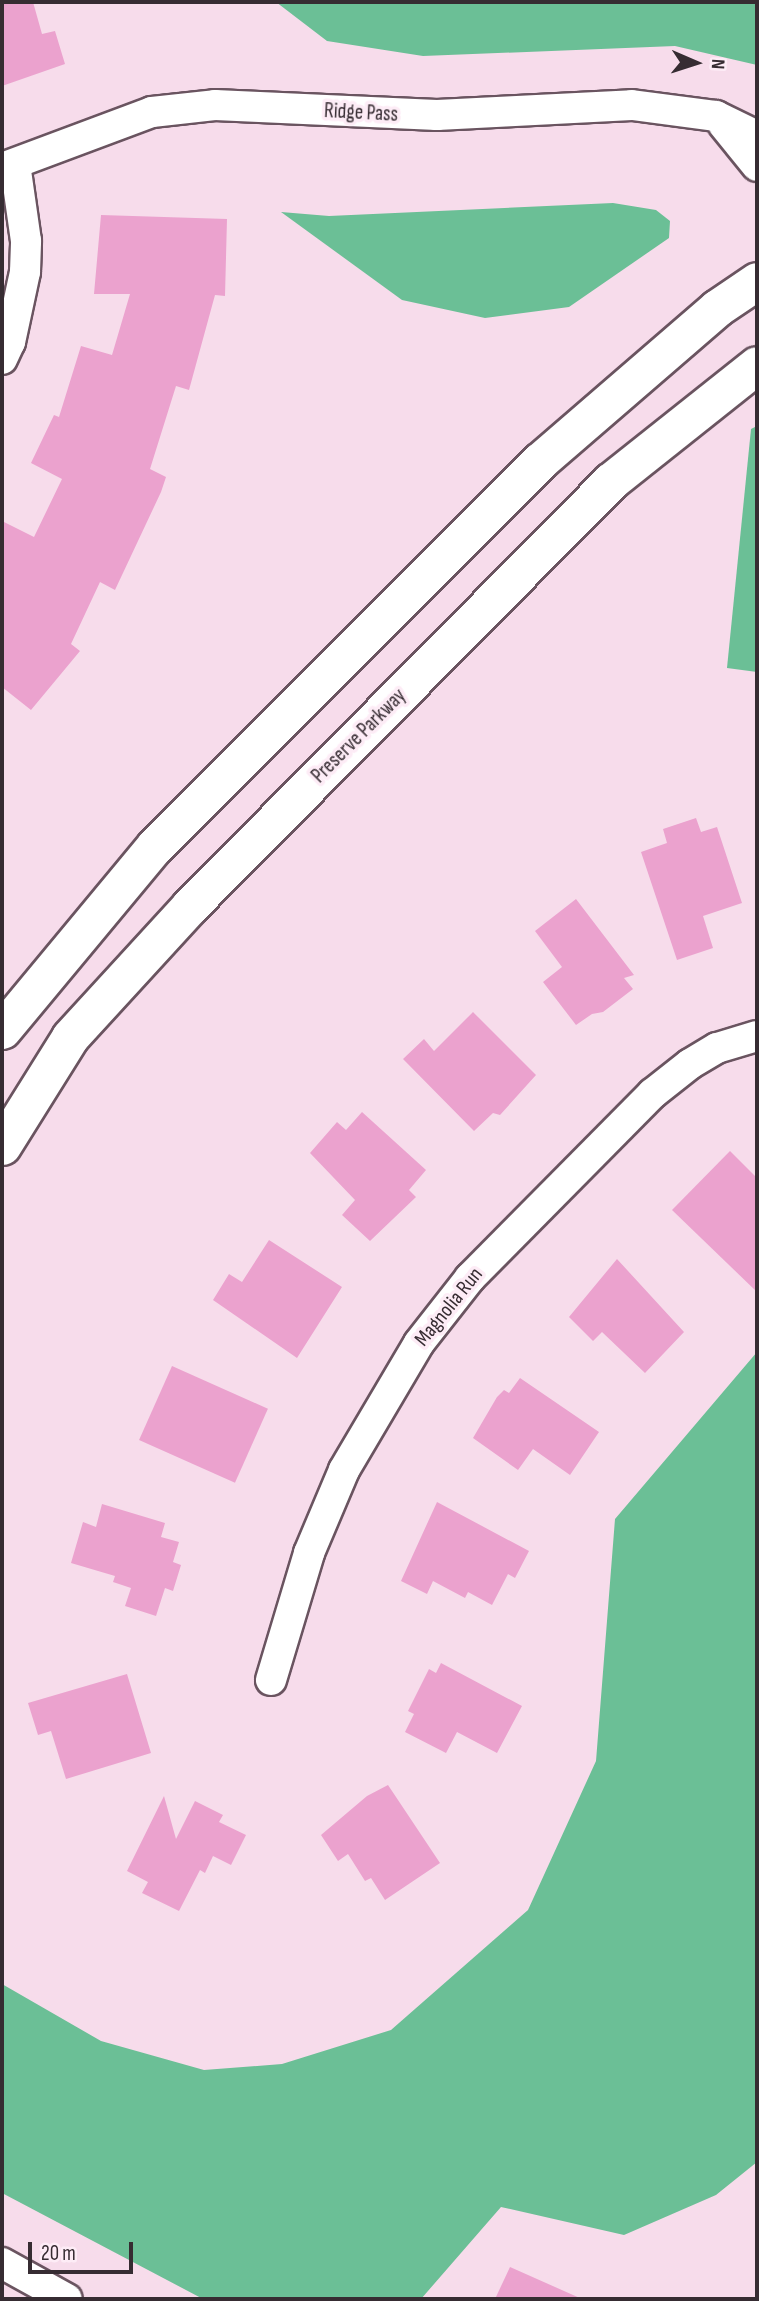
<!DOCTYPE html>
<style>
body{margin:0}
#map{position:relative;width:759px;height:2301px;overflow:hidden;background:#f7dceb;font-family:"Sofia Sans Condensed",sans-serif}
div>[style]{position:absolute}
.forest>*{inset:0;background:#6bbf96}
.building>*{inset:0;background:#eba2ce;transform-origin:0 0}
.roads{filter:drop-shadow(2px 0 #6a5460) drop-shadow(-2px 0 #6a5460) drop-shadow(0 2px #6a5460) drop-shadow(0 -2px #6a5460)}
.minor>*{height:30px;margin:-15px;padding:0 15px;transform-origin:15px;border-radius:15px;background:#fff}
.tertiary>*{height:37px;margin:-18.5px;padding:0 18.5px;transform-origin:18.5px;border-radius:18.5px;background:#fff}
span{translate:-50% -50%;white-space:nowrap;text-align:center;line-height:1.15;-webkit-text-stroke:7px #fdecf6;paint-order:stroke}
.street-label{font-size:21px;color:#362c32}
.frame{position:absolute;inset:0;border:4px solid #362c32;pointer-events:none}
.north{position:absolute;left:661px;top:28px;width:70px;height:70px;-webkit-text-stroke:5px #fdecf6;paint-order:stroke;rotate:93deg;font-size:19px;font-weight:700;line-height:28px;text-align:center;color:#362c32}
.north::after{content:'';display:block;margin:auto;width:24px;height:32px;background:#362c32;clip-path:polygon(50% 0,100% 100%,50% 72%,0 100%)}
.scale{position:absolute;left:28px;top:2242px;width:105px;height:32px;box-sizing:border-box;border:4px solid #362c32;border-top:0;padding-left:9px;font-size:21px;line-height:24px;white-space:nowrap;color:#362c32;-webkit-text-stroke:5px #fdecf6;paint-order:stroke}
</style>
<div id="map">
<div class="forest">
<div style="clip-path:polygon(276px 2px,757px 2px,757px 65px,675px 46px,423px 56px,327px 41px)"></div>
<div style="clip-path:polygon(613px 203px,656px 210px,670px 221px,669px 238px,569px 307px,485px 318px,402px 300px,281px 212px,329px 216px)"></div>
<div style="clip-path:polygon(757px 426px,757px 672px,727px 668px,751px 429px)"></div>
<div style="clip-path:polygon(757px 1352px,757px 2162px,716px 2195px,624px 2235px,501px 2207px,421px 2299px,203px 2299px,2px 2193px,2px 1984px,101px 2041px,204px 2070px,282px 2064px,391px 2030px,528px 1910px,596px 1761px,615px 1519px)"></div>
</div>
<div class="building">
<div style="clip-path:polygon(2px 2px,33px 2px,42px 34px,55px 31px,65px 64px,2px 86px)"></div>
<div style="clip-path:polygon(101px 215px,227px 219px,225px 296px,215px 295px,189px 390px,176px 386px,150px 469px,166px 477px,161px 492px,115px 590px,100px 582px,71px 644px,80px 651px,31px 710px,2px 687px,2px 521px,34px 537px,62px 479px,31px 463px,54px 415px,59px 417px,81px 346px,112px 355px,130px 294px,94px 294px)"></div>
<div style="clip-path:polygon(696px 818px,701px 832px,717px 827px,742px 903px,703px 916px,713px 948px,677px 960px,641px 852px,667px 843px,663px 829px)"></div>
<div style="clip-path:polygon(576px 899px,634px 975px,624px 978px,633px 989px,603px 1012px,592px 1014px,576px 1025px,543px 982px,562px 967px,535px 931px)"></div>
<div style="clip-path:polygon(473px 1012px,536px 1075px,500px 1115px,493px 1113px,474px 1131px,403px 1059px,424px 1039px,434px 1051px)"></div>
<div style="clip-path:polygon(362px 1112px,426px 1170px,409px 1190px,416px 1197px,370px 1241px,342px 1215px,355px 1200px,310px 1153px,337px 1122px,346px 1130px)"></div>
<div style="clip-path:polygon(730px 1151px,757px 1178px,757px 1292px,672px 1210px)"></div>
<div style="clip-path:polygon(269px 1240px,342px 1287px,297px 1358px,213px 1300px,229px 1274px,242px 1282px)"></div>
<div style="clip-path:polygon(617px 1259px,684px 1332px,645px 1373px,602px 1332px,593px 1341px,569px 1317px)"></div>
<div style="left:172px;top:1366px;width:105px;height:81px;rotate:24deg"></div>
<div style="clip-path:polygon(520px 1378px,599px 1432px,570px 1475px,533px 1449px,518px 1470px,473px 1438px,497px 1397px,504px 1390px,509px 1393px)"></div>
<div style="clip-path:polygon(437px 1502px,529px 1551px,515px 1578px,508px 1574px,492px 1605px,468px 1592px,465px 1598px,433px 1581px,427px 1594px,401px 1581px)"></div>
<div style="clip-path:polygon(102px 1504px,165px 1523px,161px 1537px,179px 1542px,173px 1562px,181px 1565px,173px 1591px,165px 1588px,156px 1616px,125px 1606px,131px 1588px,113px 1582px,115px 1576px,71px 1563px,83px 1522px,96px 1527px)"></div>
<div style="clip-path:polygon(441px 1663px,522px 1706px,497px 1753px,457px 1732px,446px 1753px,405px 1732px,414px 1714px,408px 1711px,429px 1669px,436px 1673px)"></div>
<div style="clip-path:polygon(127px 1674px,151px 1753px,66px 1779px,51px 1731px,38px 1735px,28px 1703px)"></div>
<div style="clip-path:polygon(388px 1785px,440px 1863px,385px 1900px,371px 1878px,365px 1881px,348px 1854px,338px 1861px,321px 1835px,367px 1796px)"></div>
<div style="clip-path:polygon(164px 1796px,176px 1839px,195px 1801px,223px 1815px,219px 1822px,246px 1835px,231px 1865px,213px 1856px,205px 1873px,200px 1870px,179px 1911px,142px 1893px,148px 1882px,127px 1871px)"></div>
<div style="clip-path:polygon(510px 2267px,582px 2299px,495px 2299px)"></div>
</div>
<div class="roads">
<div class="minor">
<div style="left:723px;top:124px;width:54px;rotate:51deg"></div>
<div style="left:2px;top:168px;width:160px;rotate:-20.5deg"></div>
<div style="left:152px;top:112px;width:63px;rotate:-6.3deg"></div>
<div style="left:215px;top:105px;width:222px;rotate:2.6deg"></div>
<div style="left:437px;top:115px;width:195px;rotate:-2.9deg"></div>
<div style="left:632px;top:105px;width:85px;rotate:7.5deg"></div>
<div style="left:716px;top:116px;width:46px;rotate:26deg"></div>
<div style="left:2px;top:359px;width:19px;rotate:-65deg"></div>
<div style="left:10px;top:342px;width:72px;rotate:-77.9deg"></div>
<div style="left:25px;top:272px;width:31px;rotate:-88deg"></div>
<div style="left:26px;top:241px;width:78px;rotate:-98.1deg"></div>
<div style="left:271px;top:1680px;width:133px;rotate:-73.3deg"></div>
<div style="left:309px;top:1553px;width:90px;rotate:-67.1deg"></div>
<div style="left:344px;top:1470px;width:147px;rotate:-59.4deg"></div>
<div style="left:419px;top:1343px;width:83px;rotate:-51.9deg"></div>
<div style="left:470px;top:1278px;width:259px;rotate:-45.3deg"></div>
<div style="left:652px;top:1094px;width:48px;rotate:-38.3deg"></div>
<div style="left:690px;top:1064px;width:31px;rotate:-31deg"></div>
<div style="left:717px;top:1048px;width:42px;rotate:-16.7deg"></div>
<div style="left:2px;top:2263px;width:74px;rotate:29deg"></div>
</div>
<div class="tertiary">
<div style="left:2px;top:1030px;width:239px;rotate:-50.3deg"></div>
<div style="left:155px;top:846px;width:544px;rotate:-45deg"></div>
<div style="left:540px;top:461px;width:234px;rotate:-40.8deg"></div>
<div style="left:717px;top:308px;width:48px;rotate:-34deg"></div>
<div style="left:2px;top:1146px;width:128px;rotate:-58deg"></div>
<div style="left:70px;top:1037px;width:178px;rotate:-47.5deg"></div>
<div style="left:190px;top:906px;width:598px;rotate:-45.27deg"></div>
<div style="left:611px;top:481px;width:186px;rotate:-38.5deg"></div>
</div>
</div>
<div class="street-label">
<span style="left:361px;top:113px;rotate:3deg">Ridge Pass</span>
<span style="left:359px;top:736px;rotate:-45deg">Preserve Parkway</span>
<span style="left:449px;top:1307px;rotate:-51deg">Magnolia Run</span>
</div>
<div class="frame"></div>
<div class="north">N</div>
<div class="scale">20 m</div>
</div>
